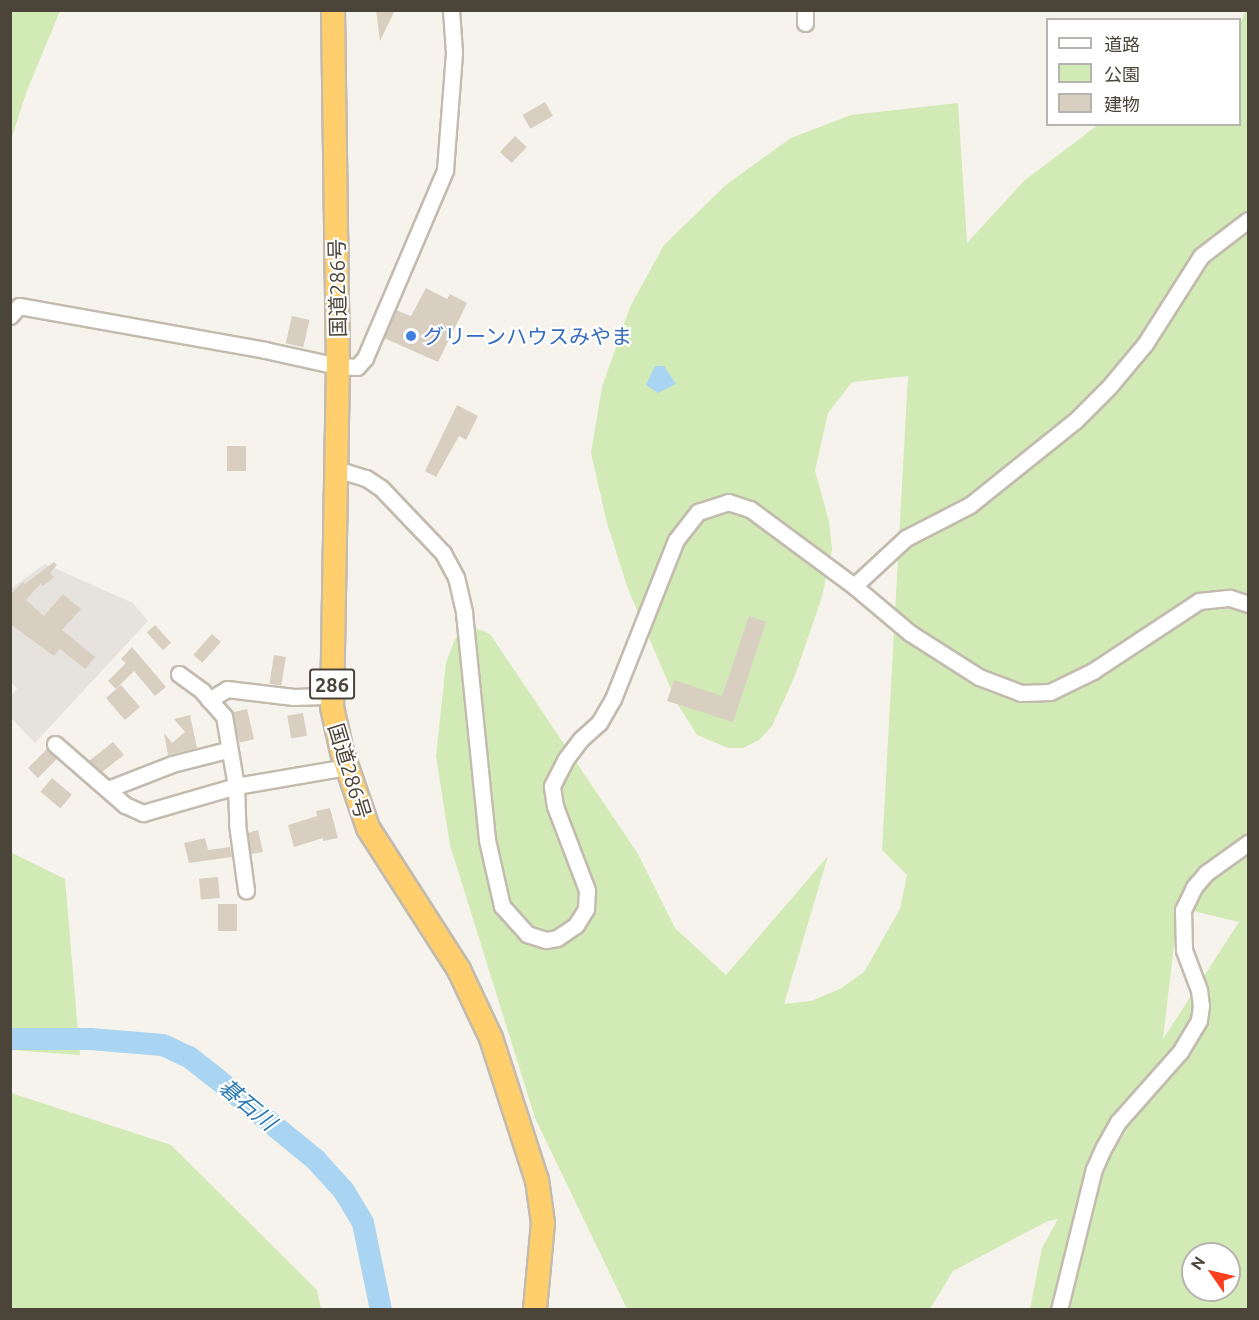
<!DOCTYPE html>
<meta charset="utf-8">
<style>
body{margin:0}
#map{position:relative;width:1259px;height:1320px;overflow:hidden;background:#f6f3ec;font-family:Ubuntu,"Noto Sans JP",sans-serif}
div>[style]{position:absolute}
.industrial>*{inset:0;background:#e6e2dd}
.green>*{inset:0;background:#d2eab5}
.water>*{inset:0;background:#a9d4f2}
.river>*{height:22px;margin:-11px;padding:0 11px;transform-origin:11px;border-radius:11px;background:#a9d4f2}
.building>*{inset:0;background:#d8cfc1;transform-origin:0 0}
.roads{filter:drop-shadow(2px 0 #c2bbae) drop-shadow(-2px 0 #c2bbae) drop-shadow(0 2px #c2bbae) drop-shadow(0 -2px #c2bbae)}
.minor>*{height:15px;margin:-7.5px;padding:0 7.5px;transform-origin:7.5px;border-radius:7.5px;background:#fff}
.highway>*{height:22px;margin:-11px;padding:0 11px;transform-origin:11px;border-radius:11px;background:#ffcf6e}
.dots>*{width:16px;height:16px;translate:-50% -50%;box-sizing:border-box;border:3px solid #fff;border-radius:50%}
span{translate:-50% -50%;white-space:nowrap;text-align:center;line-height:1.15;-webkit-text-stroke:4.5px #fff;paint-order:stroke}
.shield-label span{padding:2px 4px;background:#fff;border:2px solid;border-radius:4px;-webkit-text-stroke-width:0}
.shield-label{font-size:20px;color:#4b4439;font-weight:700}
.street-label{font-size:21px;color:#4b4439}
.shop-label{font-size:21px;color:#366cbe}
.left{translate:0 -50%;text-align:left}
.water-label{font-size:22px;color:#2e7ab2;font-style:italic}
.frame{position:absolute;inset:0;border:12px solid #4b4439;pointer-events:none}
.legend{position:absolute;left:1046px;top:18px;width:195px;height:108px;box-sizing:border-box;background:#fff;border:2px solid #b7b4b0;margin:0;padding:8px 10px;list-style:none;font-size:18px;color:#4b4439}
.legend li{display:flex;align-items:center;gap:12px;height:30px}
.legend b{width:30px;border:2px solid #b7b4b0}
.north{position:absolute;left:1181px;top:1242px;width:60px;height:60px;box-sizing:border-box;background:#fff;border:2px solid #b7b4b0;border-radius:50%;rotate:304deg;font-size:16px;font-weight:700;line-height:24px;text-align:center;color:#4b4439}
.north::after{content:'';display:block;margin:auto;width:21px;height:27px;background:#fc3f1d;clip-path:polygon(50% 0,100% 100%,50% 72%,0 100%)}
</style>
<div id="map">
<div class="industrial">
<div style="clip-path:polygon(45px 564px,133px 603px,148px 621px,35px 743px,11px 718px,11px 696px,17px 689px,11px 681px,10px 589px)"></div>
</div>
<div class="green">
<div style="clip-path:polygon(11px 10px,60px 11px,26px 93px,11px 140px)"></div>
<div style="clip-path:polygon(evenodd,1245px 11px,1248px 11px,1248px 1309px,1030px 1309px,1042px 1248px,1058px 1219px,1048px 1221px,953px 1271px,930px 1309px,627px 1309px,535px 1118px,450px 845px,436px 756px,446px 663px,455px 639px,466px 628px,475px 628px,490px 634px,638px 854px,675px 928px,726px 975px,828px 856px,784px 1004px,811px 1001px,840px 989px,864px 972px,900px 909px,907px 875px,882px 850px,908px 376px,852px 382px,828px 413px,815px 471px,829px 521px,832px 549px,822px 597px,794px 678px,772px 726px,759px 740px,743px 748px,728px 748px,697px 735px,677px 703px,628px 589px,607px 523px,591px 453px,602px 387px,630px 307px,664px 245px,727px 184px,791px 138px,851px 115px,958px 103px,967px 243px,1025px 180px,1098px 125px,1240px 124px,1240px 25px,1245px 11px,1177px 907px,1239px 922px,1163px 1039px,1174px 945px,1177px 907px,1245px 11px,1193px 1254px,1229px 1254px,1229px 1290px,1193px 1290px,1193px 1254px)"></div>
<div style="clip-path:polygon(10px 852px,65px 879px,80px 1055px,11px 1050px)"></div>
<div style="clip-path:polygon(11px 1093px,171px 1145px,317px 1290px,321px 1309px,11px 1309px)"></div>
</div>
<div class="water">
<div style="clip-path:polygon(655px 366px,664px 366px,676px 384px,658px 393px,646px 385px)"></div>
</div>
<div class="river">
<div style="left:10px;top:1039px;width:80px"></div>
<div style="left:90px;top:1039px;width:73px;rotate:4.7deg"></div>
<div style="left:163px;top:1045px;width:29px;rotate:25deg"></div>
<div style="left:189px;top:1057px;width:28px;rotate:38deg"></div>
<div style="left:211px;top:1074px;width:134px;rotate:39.3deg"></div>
<div style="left:315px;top:1159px;width:43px;rotate:47.8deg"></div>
<div style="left:344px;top:1191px;width:37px;rotate:59deg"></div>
<div style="left:363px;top:1223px;width:89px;rotate:78.3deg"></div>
</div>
<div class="building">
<div style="clip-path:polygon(376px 10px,395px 10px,380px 41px)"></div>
<div style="left:545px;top:102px;width:16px;height:26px;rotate:60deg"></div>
<div style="left:515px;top:136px;width:16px;height:22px;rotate:43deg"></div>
<div style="clip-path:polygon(426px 288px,447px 299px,450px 294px,467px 303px,438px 362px,384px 338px,396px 310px,411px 316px)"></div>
<div style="left:292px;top:316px;width:18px;height:28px;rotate:13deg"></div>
<div style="clip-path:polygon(457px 405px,478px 416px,466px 440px,459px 436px,436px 477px,425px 471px)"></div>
<div style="left:227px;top:446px;width:19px;height:25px"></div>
<div style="clip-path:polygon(54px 562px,57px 565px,50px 573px,54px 577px,43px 586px,41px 583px,26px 600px,44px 616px,63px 594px,81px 609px,62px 630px,95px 657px,85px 669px,60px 649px,54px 656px,10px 624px,10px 595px,23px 582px,25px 584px)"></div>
<div style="clip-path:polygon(749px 616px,766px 622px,733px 722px,667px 701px,674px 680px,722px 696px)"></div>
<div style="left:155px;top:625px;width:24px;height:11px;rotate:48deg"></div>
<div style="left:212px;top:634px;width:12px;height:28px;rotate:42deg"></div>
<div style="clip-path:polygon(132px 647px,166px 687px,155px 696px,134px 671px,116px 689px,108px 681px,126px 663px,121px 659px)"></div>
<div style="left:274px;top:655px;width:12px;height:29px;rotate:9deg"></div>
<div style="left:121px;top:685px;width:29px;height:20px;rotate:49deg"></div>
<div style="left:247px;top:709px;width:31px;height:15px;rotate:77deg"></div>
<div style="left:303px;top:713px;width:23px;height:16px;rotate:80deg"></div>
<div style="clip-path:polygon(190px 715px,197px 748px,168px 755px,164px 733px,172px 743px,185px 732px,174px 719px)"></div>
<div style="clip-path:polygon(113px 742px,124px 755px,102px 772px,89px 761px)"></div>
<div style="left:47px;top:749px;width:14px;height:27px;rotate:45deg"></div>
<div style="left:52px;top:778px;width:26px;height:18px;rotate:40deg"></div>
<div style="clip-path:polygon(330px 808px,338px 838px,323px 841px,323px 838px,294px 847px,288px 825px,317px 816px,316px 811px)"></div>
<div style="clip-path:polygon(258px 830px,263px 852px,251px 854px,248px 833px)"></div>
<div style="clip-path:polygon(205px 838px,208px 850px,230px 847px,232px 857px,189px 863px,184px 843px)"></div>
<div style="left:218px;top:877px;width:21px;height:19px;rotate:85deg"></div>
<div style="left:218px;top:904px;width:19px;height:27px"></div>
</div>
<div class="roads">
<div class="minor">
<div style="left:805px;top:10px;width:13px;rotate:90deg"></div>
<div style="left:10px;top:316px;width:13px;rotate:-48deg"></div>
<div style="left:19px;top:306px;width:250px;rotate:10.1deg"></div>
<div style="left:265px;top:350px;width:75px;rotate:12.4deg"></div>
<div style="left:338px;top:366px;width:19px;rotate:3deg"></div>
<div style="left:357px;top:367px;width:12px;rotate:-48deg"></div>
<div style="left:365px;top:358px;width:204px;rotate:-66.9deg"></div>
<div style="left:445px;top:170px;width:118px;rotate:-85.6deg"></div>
<div style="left:454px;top:52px;width:42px;rotate:-94.1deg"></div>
<div style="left:336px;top:469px;width:31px;rotate:17deg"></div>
<div style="left:366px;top:478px;width:18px;rotate:34deg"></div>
<div style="left:381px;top:488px;width:90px;rotate:46.4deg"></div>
<div style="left:443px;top:553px;width:27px;rotate:62deg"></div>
<div style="left:456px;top:577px;width:37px;rotate:77deg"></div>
<div style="left:464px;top:613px;width:228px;rotate:84.2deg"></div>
<div style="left:487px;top:840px;width:68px;rotate:77.2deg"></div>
<div style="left:502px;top:906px;width:38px;rotate:48deg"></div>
<div style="left:527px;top:934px;width:20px;rotate:18deg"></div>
<div style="left:546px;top:940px;width:11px;rotate:-10deg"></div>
<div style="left:557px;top:938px;width:23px;rotate:-34deg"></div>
<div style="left:576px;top:925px;width:19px;rotate:-58deg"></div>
<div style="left:586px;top:909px;width:19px;rotate:-87deg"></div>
<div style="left:587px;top:890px;width:90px;rotate:-110.9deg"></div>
<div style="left:555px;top:806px;width:20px;rotate:-99deg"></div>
<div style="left:552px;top:786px;width:29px;rotate:-63deg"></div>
<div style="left:565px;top:760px;width:26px;rotate:-53deg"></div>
<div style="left:581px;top:739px;width:24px;rotate:-42deg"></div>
<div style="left:599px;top:723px;width:28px;rotate:-60deg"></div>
<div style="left:613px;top:699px;width:171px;rotate:-68.4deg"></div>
<div style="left:676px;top:540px;width:36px;rotate:-52deg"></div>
<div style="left:698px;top:512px;width:32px;rotate:-18deg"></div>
<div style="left:728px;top:502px;width:23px;rotate:18deg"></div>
<div style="left:750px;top:509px;width:129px;rotate:36.5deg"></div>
<div style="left:854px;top:586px;width:73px;rotate:40deg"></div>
<div style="left:910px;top:633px;width:82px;rotate:32.5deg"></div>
<div style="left:979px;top:677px;width:45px;rotate:20.9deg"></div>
<div style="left:1021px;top:693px;width:29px;rotate:-2deg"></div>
<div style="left:1050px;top:692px;width:48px;rotate:-26deg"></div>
<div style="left:1093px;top:671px;width:127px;rotate:-33.4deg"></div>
<div style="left:1199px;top:601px;width:31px;rotate:-6deg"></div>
<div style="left:1230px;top:598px;width:19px;rotate:18deg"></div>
<div style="left:854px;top:586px;width:71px;rotate:-42.7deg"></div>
<div style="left:906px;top:538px;width:72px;rotate:-27.3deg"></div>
<div style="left:970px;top:505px;width:134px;rotate:-38.7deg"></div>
<div style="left:1075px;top:421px;width:48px;rotate:-45deg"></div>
<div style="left:1109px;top:387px;width:56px;rotate:-50.1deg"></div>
<div style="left:1145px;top:344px;width:104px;rotate:-57.5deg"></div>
<div style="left:1201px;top:256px;width:59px;rotate:-37.5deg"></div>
<div style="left:179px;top:674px;width:29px;rotate:36deg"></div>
<div style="left:202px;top:691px;width:33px;rotate:49deg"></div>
<div style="left:224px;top:716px;width:71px;rotate:80.3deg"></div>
<div style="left:236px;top:786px;width:38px;rotate:88deg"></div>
<div style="left:237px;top:824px;width:67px;rotate:82.2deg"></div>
<div style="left:209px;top:700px;width:21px;rotate:-31deg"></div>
<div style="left:227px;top:689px;width:67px;rotate:6.8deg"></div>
<div style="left:294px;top:697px;width:38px;rotate:-2deg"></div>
<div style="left:55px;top:744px;width:93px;rotate:41.1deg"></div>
<div style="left:125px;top:805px;width:20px;rotate:24deg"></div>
<div style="left:143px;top:813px;width:97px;rotate:-16.2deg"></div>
<div style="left:236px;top:786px;width:113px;rotate:-9.7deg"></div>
<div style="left:108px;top:789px;width:69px;rotate:-21.3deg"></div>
<div style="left:172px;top:764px;width:57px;rotate:-14.3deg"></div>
<div style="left:1059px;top:1310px;width:145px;rotate:-76.1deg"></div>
<div style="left:1094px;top:1169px;width:24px;rotate:-66deg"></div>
<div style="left:1104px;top:1147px;width:29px;rotate:-61deg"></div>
<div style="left:1118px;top:1122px;width:94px;rotate:-48.5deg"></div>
<div style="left:1180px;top:1052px;width:37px;rotate:-59deg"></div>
<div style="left:1199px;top:1020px;width:14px;rotate:-82deg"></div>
<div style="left:1201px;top:1006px;width:16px;rotate:-97deg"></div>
<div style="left:1199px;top:990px;width:43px;rotate:-110.6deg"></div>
<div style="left:1184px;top:950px;width:40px;rotate:-91.4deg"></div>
<div style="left:1183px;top:910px;width:25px;rotate:-64deg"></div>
<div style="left:1194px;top:887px;width:18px;rotate:-49deg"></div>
<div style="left:1206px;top:873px;width:52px;rotate:-35.5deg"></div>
</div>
<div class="highway">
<div style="left:333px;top:10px;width:356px;rotate:89.2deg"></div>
<div style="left:338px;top:366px;width:341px;rotate:91deg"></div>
<div style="left:332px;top:707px;width:46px;rotate:77.5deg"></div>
<div style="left:342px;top:752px;width:80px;rotate:71.1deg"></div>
<div style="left:368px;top:828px;width:169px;rotate:57.3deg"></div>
<div style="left:459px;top:970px;width:75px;rotate:64.8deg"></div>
<div style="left:491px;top:1038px;width:149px;rotate:72.1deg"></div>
<div style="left:537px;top:1180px;width:43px;rotate:82.1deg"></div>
<div style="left:543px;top:1223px;width:87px;rotate:95.3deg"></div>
</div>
</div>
<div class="dots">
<div style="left:411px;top:336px;background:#3f7fe0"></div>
</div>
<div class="shield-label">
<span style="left:332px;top:684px">286</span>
</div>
<div class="street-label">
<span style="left:337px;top:288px;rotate:-91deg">国道286号</span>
<span style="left:350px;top:771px;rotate:73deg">国道286号</span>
</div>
<div class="shop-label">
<span class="left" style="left:423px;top:336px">グリーンハウスみやま</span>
</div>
<div class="water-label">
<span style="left:248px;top:1104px;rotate:40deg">碁石川</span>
</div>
<div class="frame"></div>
<ul class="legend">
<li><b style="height:8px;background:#fff"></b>道路</li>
<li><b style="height:16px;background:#d2eab5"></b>公園</li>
<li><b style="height:16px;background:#d8cfc1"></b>建物</li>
</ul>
<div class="north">N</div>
</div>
